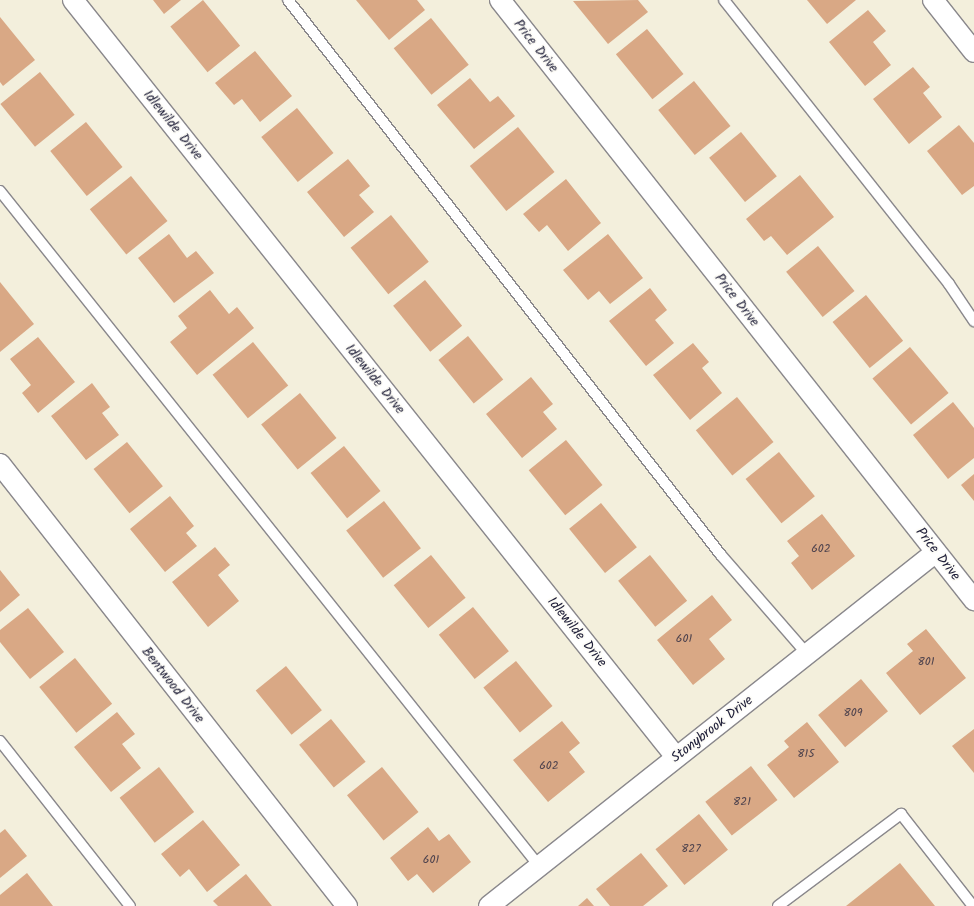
<!DOCTYPE html>
<style>
body{margin:0}
#map{position:relative;width:974px;height:906px;overflow:hidden;background:#f3efdc;font-family:Kalam,sans-serif}
div>[style]{position:absolute}
.building>*{inset:0;background:#d9a885;transform-origin:0 0}
.roads{filter:drop-shadow(1px 0 #8a888c) drop-shadow(-1px 0 #8a888c) drop-shadow(0 1px #8a888c) drop-shadow(0 -1px #8a888c)}
.service>*{height:10px;margin:-5px;padding:0 5px;transform-origin:5px;border-radius:5px;background:#fff}
.minor>*{height:20px;margin:-10px;padding:0 10px;transform-origin:10px;border-radius:10px;background:#fff}
span{translate:-50% -50%;white-space:nowrap;text-align:center;line-height:1.15;-webkit-text-stroke:3.5px #fdfcf7;paint-order:stroke}
.number-label{font-size:12px;color:#50444e}
.number-label span{-webkit-text-stroke-width:0}
.street-label{font-size:14px;color:#22223b}
</style>
<div id="map">
<div class="building">
<div style="clip-path:polygon(153px 0,181px 0,164px 14px)"></div>
<div style="left:203px;top:0;width:59px;height:42px;rotate:51deg"></div>
<div style="clip-path:polygon(356px 0,417px 0,425px 10px,389px 40px)"></div>
<div style="clip-path:polygon(638px 0,648px 12px,608px 44px,573px 1px)"></div>
<div style="clip-path:polygon(807px 0,856px 0,827px 24px)"></div>
<div style="clip-path:polygon(868px 10px,886px 31px,873px 42px,891px 65px,865px 86px,829px 42px)"></div>
<div style="clip-path:polygon(0 17px,35px 60px,3px 86px,0 82px)"></div>
<div style="left:431px;top:18px;width:60px;height:48px;rotate:51deg"></div>
<div style="left:647px;top:29px;width:58px;height:40px;rotate:51deg"></div>
<div style="clip-path:polygon(255px 51px,292px 96px,260px 122px,242px 99px,234px 105px,215px 83px)"></div>
<div style="clip-path:polygon(913px 67px,930px 87px,923px 93px,942px 117px,909px 144px,873px 99px)"></div>
<div style="left:40px;top:72px;width:55px;height:51px;rotate:51deg"></div>
<div style="clip-path:polygon(470px 78px,490px 102px,498px 96px,515px 116px,474px 149px,437px 105px)"></div>
<div style="left:694px;top:81px;width:58px;height:46px;rotate:51deg"></div>
<div style="left:297px;top:108px;width:58px;height:46px;rotate:51deg"></div>
<div style="left:86px;top:122px;width:58px;height:46px;rotate:51deg"></div>
<div style="clip-path:polygon(959px 125px,974px 143px,974px 186px,962px 195px,927px 151px)"></div>
<div style="left:518px;top:127px;width:58px;height:62px;rotate:51deg"></div>
<div style="left:741px;top:132px;width:57px;height:41px;rotate:51deg"></div>
<div style="clip-path:polygon(348px 159px,370px 186px,359px 195px,374px 212px,344px 237px,307px 192px)"></div>
<div style="clip-path:polygon(800px 175px,834px 217px,787px 255px,771px 236px,764px 241px,746px 219px)"></div>
<div style="left:131px;top:176px;width:58px;height:53px;rotate:51deg"></div>
<div style="clip-path:polygon(566px 179px,601px 223px,568px 251px,547px 225px,539px 232px,523px 214px)"></div>
<div style="left:391px;top:215px;width:60px;height:52px;rotate:51deg"></div>
<div style="clip-path:polygon(169px 234px,187px 258px,196px 251px,214px 273px,174px 303px,138px 258px)"></div>
<div style="clip-path:polygon(608px 234px,643px 278px,610px 304px,599px 291px,588px 300px,563px 270px)"></div>
<div style="left:818px;top:246px;width:58px;height:41px;rotate:51deg"></div>
<div style="left:425px;top:280px;width:59px;height:41px;rotate:51deg"></div>
<div style="clip-path:polygon(0 282px,34px 324px,0 352px)"></div>
<div style="clip-path:polygon(650px 288px,667px 310px,655px 320px,674px 343px,646px 366px,609px 321px)"></div>
<div style="clip-path:polygon(210px 290px,229px 314px,237px 307px,254px 328px,197px 375px,170px 342px,187px 328px,178px 316px)"></div>
<div style="left:866px;top:295px;width:59px;height:43px;rotate:51deg"></div>
<div style="left:468px;top:336px;width:56px;height:38px;rotate:51deg"></div>
<div style="clip-path:polygon(38px 337px,75px 382px,38px 413px,22px 393px,31px 385px,10px 359px)"></div>
<div style="left:253px;top:342px;width:56px;height:52px;rotate:51deg"></div>
<div style="clip-path:polygon(693px 343px,709px 362px,702px 368px,722px 393px,690px 420px,653px 375px)"></div>
<div style="left:910px;top:347px;width:60px;height:49px;rotate:50deg"></div>
<div style="clip-path:polygon(531px 377px,553px 404px,543px 412px,557px 429px,522px 458px,486px 414px)"></div>
<div style="clip-path:polygon(92px 383px,110px 407px,102px 413px,119px 435px,86px 460px,51px 416px)"></div>
<div style="left:300px;top:393px;width:58px;height:50px;rotate:51deg"></div>
<div style="left:737px;top:397px;width:58px;height:53px;rotate:51deg"></div>
<div style="clip-path:polygon(953px 402px,974px 428px,974px 458px,948px 479px,913px 435px)"></div>
<div style="left:566px;top:440px;width:58px;height:48px;rotate:51deg"></div>
<div style="left:127px;top:442px;width:57px;height:43px;rotate:51deg"></div>
<div style="left:344px;top:446px;width:58px;height:43px;rotate:51deg"></div>
<div style="left:779px;top:452px;width:57px;height:43px;rotate:51deg"></div>
<div style="clip-path:polygon(974px 474px,974px 501px,961px 485px)"></div>
<div style="clip-path:polygon(170px 496px,194px 526px,186px 533px,197px 546px,165px 572px,130px 529px)"></div>
<div style="left:384px;top:501px;width:60px;height:48px;rotate:52deg"></div>
<div style="left:601px;top:503px;width:57px;height:41px;rotate:51deg"></div>
<div style="clip-path:polygon(822px 514px,855px 556px,812px 590px,791px 563px,799px 556px,787px 541px)"></div>
<div style="clip-path:polygon(215px 547px,230px 565px,218px 575px,239px 601px,208px 627px,172px 582px)"></div>
<div style="left:431px;top:555px;width:55px;height:48px;rotate:51deg"></div>
<div style="left:650px;top:555px;width:59px;height:41px;rotate:51deg"></div>
<div style="clip-path:polygon(0 570px,20px 595px,0 612px)"></div>
<div style="clip-path:polygon(712px 595px,732px 620px,709px 639px,725px 659px,693px 685px,657px 640px)"></div>
<div style="left:473px;top:607px;width:57px;height:44px;rotate:51deg"></div>
<div style="clip-path:polygon(28px 608px,64px 652px,30px 679px,0 642px,0 630px)"></div>
<div style="clip-path:polygon(926px 629px,966px 678px,920px 715px,886px 673px,913px 651px,907px 644px)"></div>
<div style="left:75px;top:658px;width:59px;height:46px;rotate:51deg"></div>
<div style="left:516px;top:661px;width:58px;height:42px;rotate:51deg"></div>
<div style="left:286px;top:666px;width:57px;height:39px;rotate:51deg"></div>
<div style="left:861px;top:679px;width:42px;height:56px;rotate:50deg"></div>
<div style="clip-path:polygon(117px 712px,135px 734px,122px 744px,141px 768px,111px 792px,74px 747px)"></div>
<div style="left:331px;top:719px;width:55px;height:41px;rotate:51deg"></div>
<div style="clip-path:polygon(562px 721px,580px 743px,569px 752px,585px 772px,548px 802px,513px 760px)"></div>
<div style="clip-path:polygon(807px 722px,839px 762px,794px 798px,767px 765px,789px 747px,784px 741px)"></div>
<div style="clip-path:polygon(974px 729px,974px 773px,952px 746px)"></div>
<div style="left:751px;top:766px;width:43px;height:58px;rotate:52deg"></div>
<div style="left:159px;top:767px;width:57px;height:50px;rotate:52deg"></div>
<div style="left:382px;top:767px;width:58px;height:45px;rotate:51deg"></div>
<div style="left:699px;top:814px;width:46px;height:56px;rotate:51deg"></div>
<div style="clip-path:polygon(203px 820px,240px 865px,207px 892px,189px 869px,180px 877px,161px 854px)"></div>
<div style="clip-path:polygon(428px 827px,439px 841px,449px 834px,471px 862px,433px 893px,417px 874px,408px 881px,390px 858px)"></div>
<div style="clip-path:polygon(5px 829px,27px 856px,0 878px,0 833px)"></div>
<div style="clip-path:polygon(641px 853px,668px 886px,643px 906px,610px 906px,596px 889px)"></div>
<div style="clip-path:polygon(900px 863px,935px 906px,846px 906px)"></div>
<div style="clip-path:polygon(27px 873px,53px 906px,0 906px,0 895px)"></div>
<div style="clip-path:polygon(246px 874px,272px 906px,218px 906px,213px 901px)"></div>
<div style="clip-path:polygon(587px 898px,594px 906px,578px 906px)"></div>
</div>
<div class="roads">
<div class="service">
<div style="left:288px;top:0;width:704px;rotate:52.04deg"></div>
<div style="left:721px;top:555px;width:131px;rotate:49deg"></div>
<div style="left:724px;top:0;width:362px;rotate:51.6deg"></div>
<div style="left:949px;top:284px;width:45px;rotate:56deg"></div>
<div style="left:0;top:191px;width:864px;rotate:51.39deg"></div>
<div style="left:0;top:741px;width:210px;rotate:51.8deg"></div>
<div style="left:778px;top:906px;width:154px;rotate:-36.8deg"></div>
<div style="left:901px;top:814px;width:117px;rotate:52deg"></div>
</div>
<div class="minor">
<div style="left:73px;top:0;width:968px;rotate:51.46deg"></div>
<div style="left:500px;top:0;width:765px;rotate:51.69deg"></div>
<div style="left:933px;top:0;width:66px;rotate:51.7deg"></div>
<div style="left:0;top:464px;width:562px;rotate:51.87deg"></div>
<div style="left:489px;top:906px;width:570px;rotate:-38.38deg"></div>
</div>
</div>
<div class="number-label">
<span style="left:821px;top:549px">602</span>
<span style="left:684px;top:639px">601</span>
<span style="left:926px;top:662px">801</span>
<span style="left:853px;top:713px">809</span>
<span style="left:806px;top:754px">815</span>
<span style="left:549px;top:766px">602</span>
<span style="left:742px;top:802px">821</span>
<span style="left:691px;top:849px">827</span>
<span style="left:431px;top:860px">601</span>
</div>
<div class="street-label">
<span style="left:536px;top:46px;rotate:52deg">Price Drive</span>
<span style="left:173px;top:125px;rotate:51deg">Idlewilde Drive</span>
<span style="left:737px;top:300px;rotate:52deg">Price Drive</span>
<span style="left:375px;top:379px;rotate:51deg">Idlewilde Drive</span>
<span style="left:938px;top:554px;rotate:52deg">Price Drive</span>
<span style="left:577px;top:632px;rotate:51deg">Idlewilde Drive</span>
<span style="left:173px;top:685px;rotate:52deg">Bentwood Drive</span>
<span style="left:712px;top:729px;rotate:-38deg">Stonybrook Drive</span>
</div>
</div>
